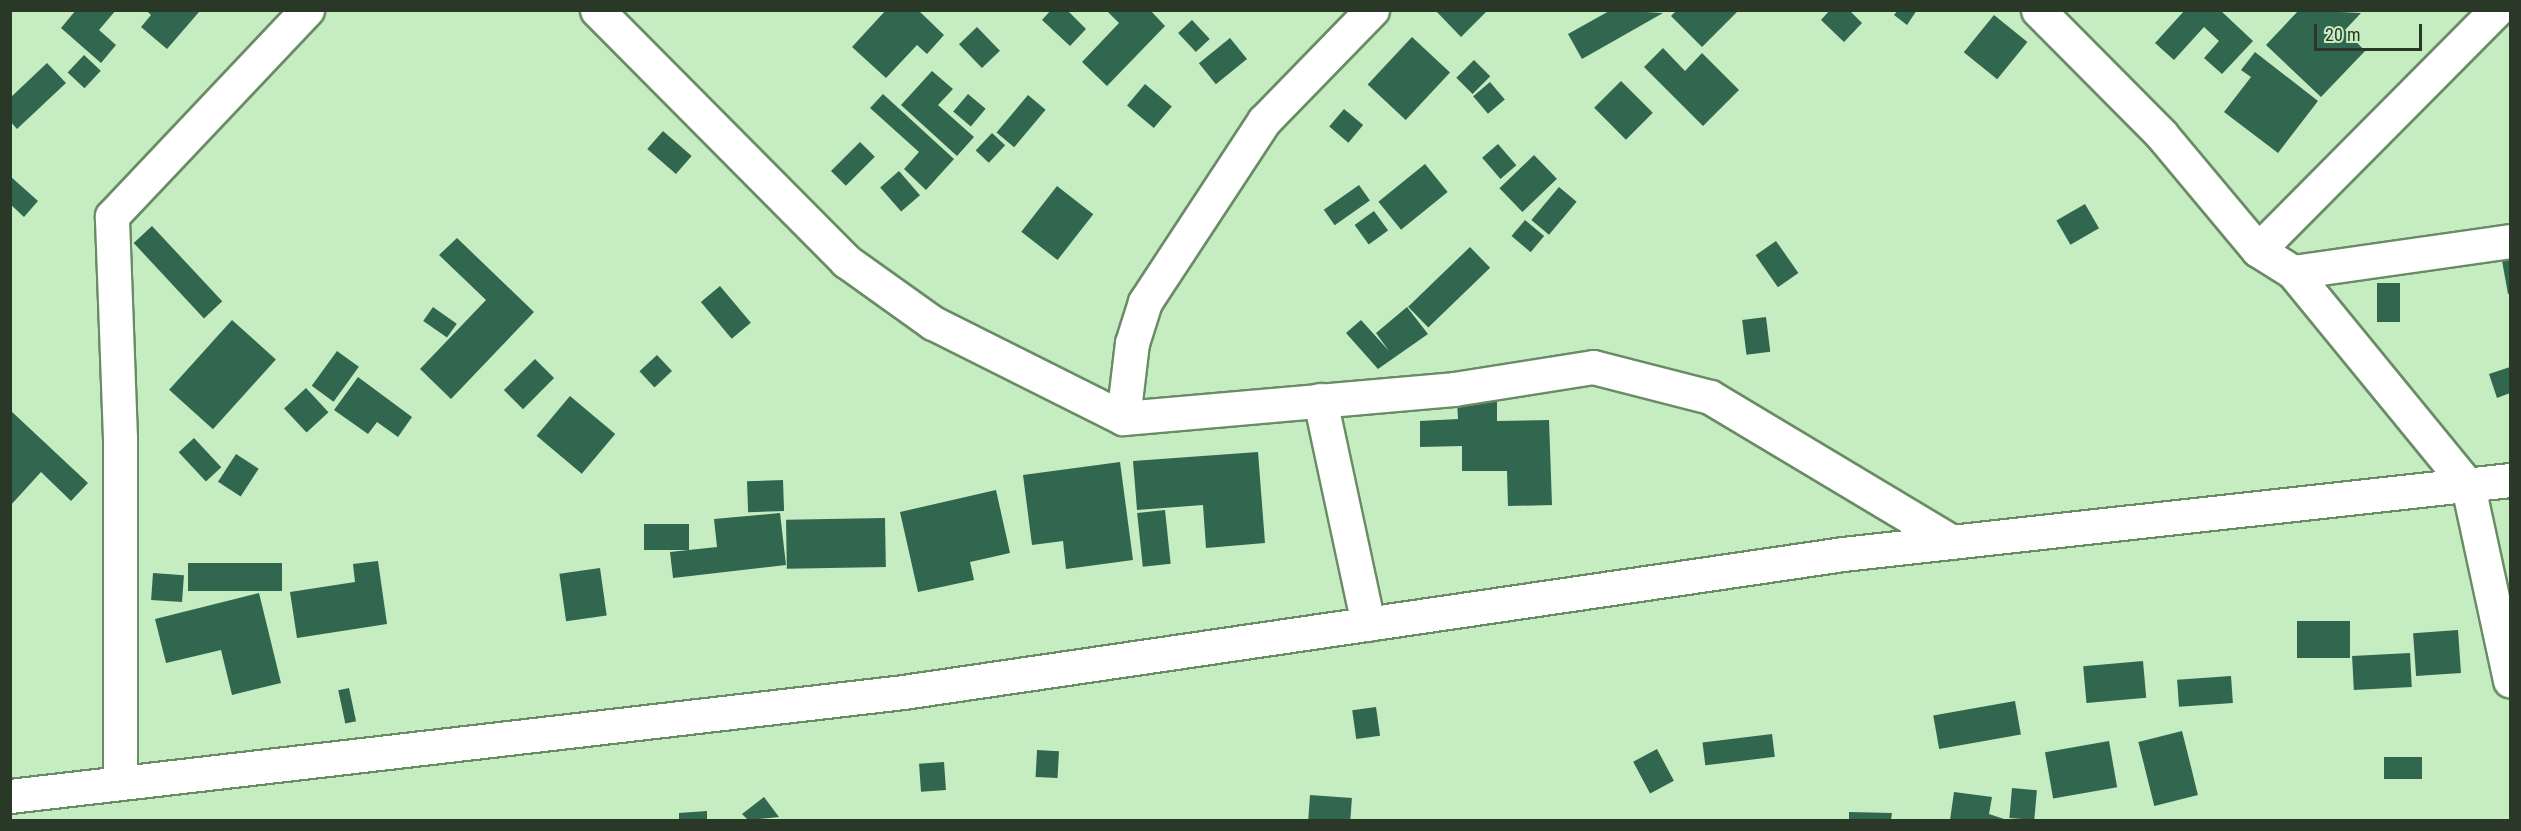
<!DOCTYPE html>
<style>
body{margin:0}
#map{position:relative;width:2521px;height:831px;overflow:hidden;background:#c6ecc1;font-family:"Roboto Condensed",sans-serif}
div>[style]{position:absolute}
.building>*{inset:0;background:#31674e;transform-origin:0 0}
.roads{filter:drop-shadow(2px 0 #698c65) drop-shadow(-2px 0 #698c65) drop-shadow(0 2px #698c65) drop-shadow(0 -2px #698c65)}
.minor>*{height:33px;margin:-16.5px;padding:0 16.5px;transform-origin:16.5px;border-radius:16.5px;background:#fff}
span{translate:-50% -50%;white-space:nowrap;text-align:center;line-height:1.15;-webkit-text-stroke:6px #c6ecc1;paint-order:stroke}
.frame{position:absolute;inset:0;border:12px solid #293827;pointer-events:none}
.scale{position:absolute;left:2314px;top:24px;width:108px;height:27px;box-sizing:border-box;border:3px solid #293827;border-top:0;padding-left:8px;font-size:18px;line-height:21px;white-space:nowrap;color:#293827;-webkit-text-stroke:4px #c6ecc1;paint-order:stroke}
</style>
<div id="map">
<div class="building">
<div style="clip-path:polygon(76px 10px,116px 10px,99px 30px,116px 45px,101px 63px,61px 28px)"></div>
<div style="clip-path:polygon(146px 10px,197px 10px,199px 12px,167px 49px,141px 27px,151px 15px)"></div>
<div style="clip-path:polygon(886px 10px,918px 10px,944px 35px,927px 54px,917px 45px,886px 78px,852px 47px)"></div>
<div style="clip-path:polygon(1051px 10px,1067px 10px,1086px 29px,1070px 46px,1042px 20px)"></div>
<div style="clip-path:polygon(1106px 10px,1150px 10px,1165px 26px,1107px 86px,1082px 62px,1119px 23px)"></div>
<div style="clip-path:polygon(1435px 10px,1488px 10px,1461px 37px)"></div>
<div style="clip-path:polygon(1611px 10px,1663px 13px,1582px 59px,1568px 34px)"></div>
<div style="clip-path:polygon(1677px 10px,1739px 10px,1702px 47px,1671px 16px)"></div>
<div style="clip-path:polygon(1830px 10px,1849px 10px,1862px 23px,1844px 42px,1821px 20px)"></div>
<div style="clip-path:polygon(1898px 10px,1917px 10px,1907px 25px,1894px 15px)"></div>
<div style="clip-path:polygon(2185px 10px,2220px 10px,2253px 41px,2222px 74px,2204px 58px,2219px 41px,2204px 27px,2174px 60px,2155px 43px)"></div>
<div style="clip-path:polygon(2299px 10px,2361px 13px,2345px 30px,2365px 51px,2321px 97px,2266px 45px)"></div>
<div style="left:1994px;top:15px;width:43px;height:48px;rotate:39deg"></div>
<div style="left:1192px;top:20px;width:26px;height:19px;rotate:47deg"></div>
<div style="left:977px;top:27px;width:33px;height:25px;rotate:46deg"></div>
<div style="left:1412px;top:37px;width:52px;height:65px;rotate:43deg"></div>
<div style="left:1230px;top:38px;width:27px;height:40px;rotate:51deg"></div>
<div style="clip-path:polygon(1663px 48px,1685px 71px,1702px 53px,1739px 90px,1703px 126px,1644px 67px)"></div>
<div style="clip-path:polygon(2255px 52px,2318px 101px,2278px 153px,2224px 112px,2251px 77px,2241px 70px)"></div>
<div style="left:84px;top:55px;width:23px;height:24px;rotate:43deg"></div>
<div style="left:1474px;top:60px;width:23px;height:25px;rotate:45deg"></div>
<div style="clip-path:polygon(47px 63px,66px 83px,17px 129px,10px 121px,10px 98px)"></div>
<div style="clip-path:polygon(932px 71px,953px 89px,938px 105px,974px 137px,957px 156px,901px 105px)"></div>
<div style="left:1621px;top:81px;width:45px;height:38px;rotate:45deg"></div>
<div style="left:1490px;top:82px;width:23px;height:22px;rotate:50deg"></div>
<div style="left:1145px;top:84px;width:35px;height:28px;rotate:40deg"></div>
<div style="clip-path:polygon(883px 94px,954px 159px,926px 190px,904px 169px,919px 152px,870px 108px)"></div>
<div style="left:968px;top:94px;width:23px;height:23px;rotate:40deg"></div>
<div style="left:1028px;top:95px;width:23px;height:49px;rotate:40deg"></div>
<div style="left:1344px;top:109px;width:25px;height:23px;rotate:40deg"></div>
<div style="left:663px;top:131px;width:38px;height:24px;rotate:41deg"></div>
<div style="left:992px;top:133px;width:18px;height:24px;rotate:43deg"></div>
<div style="left:860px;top:142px;width:21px;height:41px;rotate:45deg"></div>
<div style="left:1498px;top:144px;width:28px;height:21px;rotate:49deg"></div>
<div style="left:1534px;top:155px;width:33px;height:48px;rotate:46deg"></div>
<div style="left:1425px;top:164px;width:36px;height:60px;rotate:51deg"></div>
<div style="left:899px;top:171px;width:32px;height:25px;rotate:49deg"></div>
<div style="clip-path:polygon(10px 176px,38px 201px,24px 217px,10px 204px)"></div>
<div style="left:1359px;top:185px;width:19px;height:43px;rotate:55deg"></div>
<div style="left:1057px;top:186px;width:46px;height:58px;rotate:38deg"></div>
<div style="left:1559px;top:187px;width:23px;height:43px;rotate:40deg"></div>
<div style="left:2085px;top:204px;width:28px;height:33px;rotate:60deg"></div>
<div style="left:1374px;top:211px;width:24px;height:24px;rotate:54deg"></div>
<div style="left:1525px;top:220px;width:25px;height:21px;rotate:40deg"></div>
<div style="left:152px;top:226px;width:103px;height:25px;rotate:47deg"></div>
<div style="clip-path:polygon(457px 238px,534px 312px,451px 399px,420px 369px,486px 300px,439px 255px)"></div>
<div style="left:1776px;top:241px;width:39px;height:25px;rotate:55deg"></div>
<div style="left:1470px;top:247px;width:29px;height:86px;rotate:46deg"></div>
<div style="clip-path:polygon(2510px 253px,2510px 294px,2508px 294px,2501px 255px)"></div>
<div style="left:2377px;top:283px;width:23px;height:39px"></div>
<div style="left:720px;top:286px;width:48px;height:25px;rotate:50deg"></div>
<div style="left:433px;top:307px;width:29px;height:17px;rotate:35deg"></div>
<div style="clip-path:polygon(1407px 307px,1428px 334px,1378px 369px,1346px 333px,1361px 320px,1389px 351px,1376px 333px)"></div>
<div style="left:1766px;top:317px;width:35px;height:24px;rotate:83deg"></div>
<div style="left:232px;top:320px;width:59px;height:94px;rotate:42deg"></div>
<div style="left:337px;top:351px;width:27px;height:43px;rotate:36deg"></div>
<div style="left:657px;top:355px;width:22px;height:24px;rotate:47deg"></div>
<div style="left:535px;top:359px;width:27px;height:44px;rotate:45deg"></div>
<div style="clip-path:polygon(2510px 367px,2510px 393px,2497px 398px,2489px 374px)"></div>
<div style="clip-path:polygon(358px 377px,412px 417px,398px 437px,377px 422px,368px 434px,334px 410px)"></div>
<div style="left:306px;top:388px;width:33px;height:30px;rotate:47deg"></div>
<div style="left:570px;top:396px;width:59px;height:52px;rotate:40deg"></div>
<div style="clip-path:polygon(1497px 400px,1497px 421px,1549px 420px,1552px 505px,1508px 506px,1507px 471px,1462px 471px,1462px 446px,1420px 447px,1420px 421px,1458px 419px,1457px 401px)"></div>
<div style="clip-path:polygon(10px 410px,88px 483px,71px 501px,41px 472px,10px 506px)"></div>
<div style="left:194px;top:438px;width:40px;height:21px;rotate:47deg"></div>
<div style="clip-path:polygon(1258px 452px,1265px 543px,1206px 548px,1203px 505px,1137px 510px,1133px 461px)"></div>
<div style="left:236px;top:454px;width:27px;height:33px;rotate:33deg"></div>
<div style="clip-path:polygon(1120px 462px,1133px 560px,1066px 569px,1063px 541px,1032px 545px,1023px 475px)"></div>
<div style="left:783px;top:480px;width:31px;height:36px;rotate:88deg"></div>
<div style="clip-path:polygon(996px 490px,1010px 553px,970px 562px,974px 580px,918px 592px,900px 512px)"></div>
<div style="left:1165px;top:510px;width:54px;height:28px;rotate:84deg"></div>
<div style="clip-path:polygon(780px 513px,786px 565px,673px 578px,670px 552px,717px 547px,714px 519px)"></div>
<div style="left:885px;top:518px;width:49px;height:99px;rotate:89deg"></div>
<div style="left:689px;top:524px;width:26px;height:45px;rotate:90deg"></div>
<div style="clip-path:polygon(378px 561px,387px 624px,297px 638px,290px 592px,355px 582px,353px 564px)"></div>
<div style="left:188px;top:563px;width:94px;height:28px"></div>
<div style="left:600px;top:568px;width:48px;height:41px;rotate:82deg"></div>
<div style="left:153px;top:573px;width:31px;height:27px;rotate:4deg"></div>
<div style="clip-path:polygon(259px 593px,281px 683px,232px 695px,221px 650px,166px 663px,155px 619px)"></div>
<div style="left:2350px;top:621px;width:37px;height:53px;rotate:90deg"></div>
<div style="left:2458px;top:630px;width:43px;height:45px;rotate:86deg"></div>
<div style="left:2410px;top:653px;width:34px;height:58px;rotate:87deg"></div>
<div style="left:2143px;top:661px;width:37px;height:60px;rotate:85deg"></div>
<div style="left:2231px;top:676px;width:27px;height:54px;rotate:86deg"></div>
<div style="left:349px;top:688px;width:34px;height:11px;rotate:78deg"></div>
<div style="left:2015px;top:701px;width:34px;height:83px;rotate:80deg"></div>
<div style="left:1376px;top:707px;width:29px;height:24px;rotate:82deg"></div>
<div style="left:2182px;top:731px;width:66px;height:45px;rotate:76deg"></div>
<div style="left:1772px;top:734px;width:23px;height:70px;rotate:83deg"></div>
<div style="left:2109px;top:741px;width:47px;height:65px;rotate:80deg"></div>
<div style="left:1657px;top:749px;width:36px;height:27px;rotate:62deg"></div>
<div style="left:1037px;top:750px;width:22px;height:27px;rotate:3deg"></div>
<div style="left:2422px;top:757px;width:22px;height:38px;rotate:90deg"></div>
<div style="left:944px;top:762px;width:28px;height:25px;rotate:86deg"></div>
<div style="left:2012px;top:788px;width:25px;height:30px;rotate:5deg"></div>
<div style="clip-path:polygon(1954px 792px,1992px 797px,1989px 814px,2007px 820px,1950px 820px)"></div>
<div style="left:1310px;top:795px;width:42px;height:25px;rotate:4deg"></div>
<div style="clip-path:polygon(764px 797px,779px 817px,748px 820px,742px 814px)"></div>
<div style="clip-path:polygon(707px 811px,707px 820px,679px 820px,679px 813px)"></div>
<div style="clip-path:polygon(1849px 812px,1892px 813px,1891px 820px,1849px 820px)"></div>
</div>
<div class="roads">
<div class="minor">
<div style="left:597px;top:10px;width:354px;rotate:45.2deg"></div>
<div style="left:846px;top:261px;width:107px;rotate:35.5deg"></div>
<div style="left:933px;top:323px;width:212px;rotate:26.6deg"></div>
<div style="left:1123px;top:418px;width:332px;rotate:-5deg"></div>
<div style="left:1454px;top:389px;width:141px;rotate:-9deg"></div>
<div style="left:1593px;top:367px;width:121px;rotate:14.4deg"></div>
<div style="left:1710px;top:397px;width:282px;rotate:30.9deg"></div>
<div style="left:2038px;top:10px;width:175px;rotate:45.2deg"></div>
<div style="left:2161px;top:134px;width:151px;rotate:50.1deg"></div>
<div style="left:2258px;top:250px;width:41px;rotate:32.2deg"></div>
<div style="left:2293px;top:272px;width:276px;rotate:50.7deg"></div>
<div style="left:2468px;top:486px;width:199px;rotate:77.8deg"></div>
<div style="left:2258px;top:250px;width:338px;rotate:-45.2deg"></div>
<div style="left:2293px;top:272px;width:219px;rotate:-8.1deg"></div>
<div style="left:1320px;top:400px;width:229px;rotate:77.9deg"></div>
<div style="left:1123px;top:418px;width:76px;rotate:-83.2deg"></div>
<div style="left:1132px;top:343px;width:43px;rotate:-72.4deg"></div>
<div style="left:1145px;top:302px;width:217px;rotate:-56.7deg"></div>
<div style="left:1264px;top:121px;width:155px;rotate:-45.8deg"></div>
<div style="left:120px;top:780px;width:342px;rotate:-90deg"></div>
<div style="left:120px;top:438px;width:222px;rotate:-92.1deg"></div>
<div style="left:112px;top:216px;width:284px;rotate:-46.6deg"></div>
<div style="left:10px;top:796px;width:899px;rotate:-6.64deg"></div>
<div style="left:903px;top:692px;width:950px;rotate:-8.35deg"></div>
<div style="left:1843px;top:554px;width:671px;rotate:-6.33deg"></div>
</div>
</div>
<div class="frame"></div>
<div class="scale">20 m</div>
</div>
